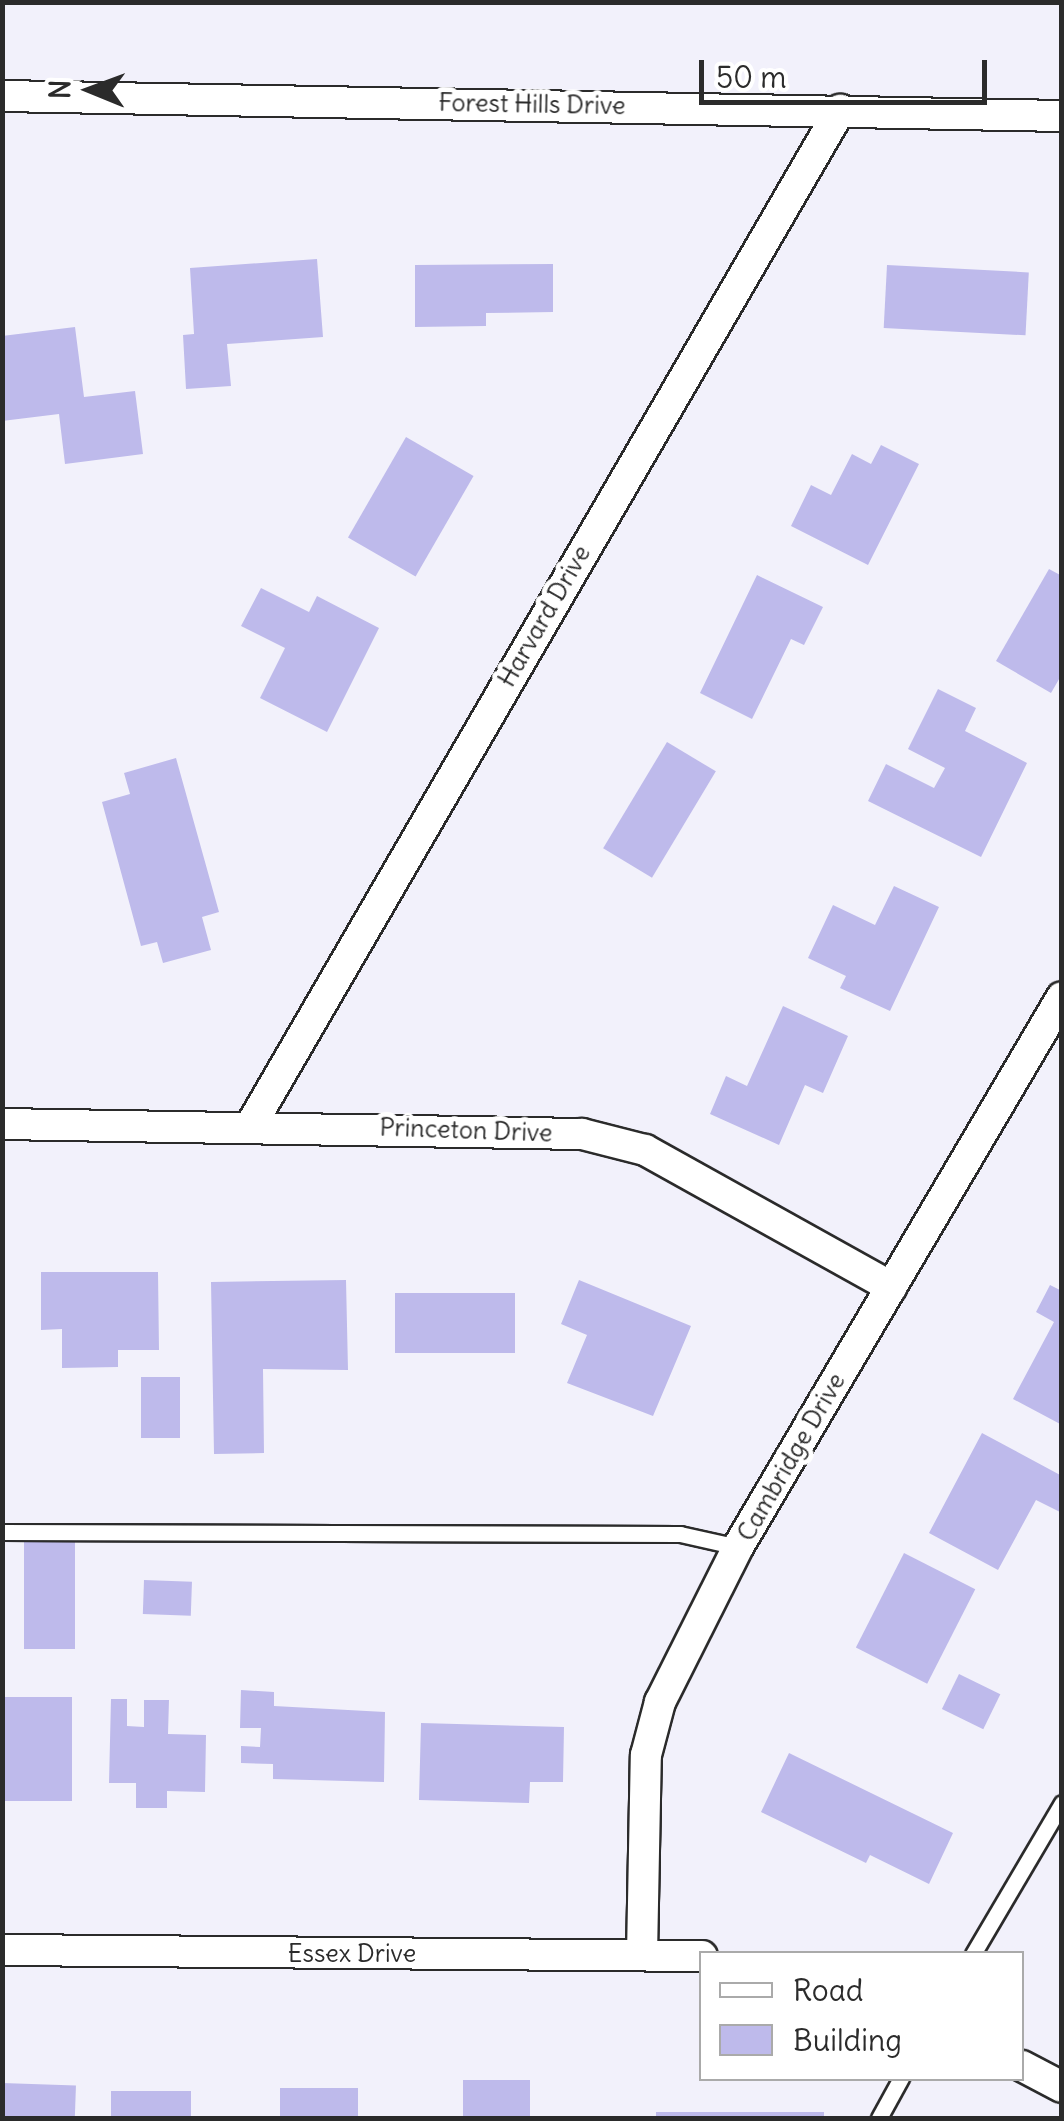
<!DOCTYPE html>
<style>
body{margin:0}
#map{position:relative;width:1064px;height:2121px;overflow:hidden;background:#f2f1fb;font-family:Delius,sans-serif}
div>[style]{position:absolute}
.building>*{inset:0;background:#bebaeb;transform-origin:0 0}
.roads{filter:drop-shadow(2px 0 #2b2b2b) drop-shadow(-2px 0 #2b2b2b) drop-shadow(0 2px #2b2b2b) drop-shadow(0 -2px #2b2b2b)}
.lane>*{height:15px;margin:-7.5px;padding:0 7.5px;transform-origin:7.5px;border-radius:7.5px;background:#fff}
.street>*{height:30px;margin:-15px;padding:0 15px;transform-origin:15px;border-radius:15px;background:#fff}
span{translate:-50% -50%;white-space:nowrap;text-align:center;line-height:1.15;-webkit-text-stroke:10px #fff;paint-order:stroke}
.street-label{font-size:25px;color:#2b2b2b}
.frame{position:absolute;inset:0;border:5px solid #2b2b2b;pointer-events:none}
.legend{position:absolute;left:699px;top:1951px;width:325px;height:130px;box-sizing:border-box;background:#fff;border:2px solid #aaa;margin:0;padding:12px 18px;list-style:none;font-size:30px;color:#2b2b2b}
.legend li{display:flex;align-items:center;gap:20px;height:50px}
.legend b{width:50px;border:2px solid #aaa}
.north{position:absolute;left:40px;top:40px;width:100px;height:100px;-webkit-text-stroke:8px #fff;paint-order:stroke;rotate:271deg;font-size:28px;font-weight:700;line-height:40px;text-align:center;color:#2b2b2b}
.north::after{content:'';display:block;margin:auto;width:35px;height:45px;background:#2b2b2b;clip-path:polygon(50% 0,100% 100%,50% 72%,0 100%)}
.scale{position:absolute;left:699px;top:60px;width:288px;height:45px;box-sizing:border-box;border:5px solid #2b2b2b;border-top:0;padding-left:12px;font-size:30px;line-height:35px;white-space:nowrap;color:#2b2b2b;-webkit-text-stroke:8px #fff;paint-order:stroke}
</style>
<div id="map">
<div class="building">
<div style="clip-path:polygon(317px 259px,323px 337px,227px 344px,231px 386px,186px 389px,183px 335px,194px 334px,190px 268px)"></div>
<div style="clip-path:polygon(553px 264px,553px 312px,486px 313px,486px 326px,415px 327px,415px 265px)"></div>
<div style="left:887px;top:265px;width:142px;height:63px;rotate:3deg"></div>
<div style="clip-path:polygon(75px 327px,84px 397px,135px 391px,143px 454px,65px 464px,59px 414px,2px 421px,2px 336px)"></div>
<div style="left:406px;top:437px;width:78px;height:116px;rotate:30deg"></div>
<div style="clip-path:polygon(881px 445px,919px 464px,868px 565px,791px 526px,811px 485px,831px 495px,852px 454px,871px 464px)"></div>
<div style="clip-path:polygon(1049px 569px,1062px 576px,1062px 674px,1051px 693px,996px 661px)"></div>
<div style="clip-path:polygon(757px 575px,823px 607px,804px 645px,791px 639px,752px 719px,700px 693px)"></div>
<div style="clip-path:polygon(261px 588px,309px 612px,317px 596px,379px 628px,327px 732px,260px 698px,285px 648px,241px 626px)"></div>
<div style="clip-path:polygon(938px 689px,976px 708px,965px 731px,1027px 763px,981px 857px,868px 801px,886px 764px,934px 788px,945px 768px,908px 749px)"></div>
<div style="left:667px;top:742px;width:57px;height:124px;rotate:31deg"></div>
<div style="clip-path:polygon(176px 758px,219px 912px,202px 917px,211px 950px,163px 963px,157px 942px,141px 946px,102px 802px,130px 794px,124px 773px)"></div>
<div style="clip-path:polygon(894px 886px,939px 907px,890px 1011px,840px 988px,846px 976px,808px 958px,833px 905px,875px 925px)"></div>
<div style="clip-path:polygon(783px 1006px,848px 1036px,823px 1093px,805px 1085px,779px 1145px,710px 1114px,726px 1076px,747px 1086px)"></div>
<div style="clip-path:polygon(41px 1272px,158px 1272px,159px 1350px,118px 1350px,118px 1367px,62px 1368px,62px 1329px,41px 1330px)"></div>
<div style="clip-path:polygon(346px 1280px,348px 1370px,263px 1369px,264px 1453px,214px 1454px,211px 1282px)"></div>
<div style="clip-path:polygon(579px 1280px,691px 1326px,653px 1416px,567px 1383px,587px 1335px,561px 1324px)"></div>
<div style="clip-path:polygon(1050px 1285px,1062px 1291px,1062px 1425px,1013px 1399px,1054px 1322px,1036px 1312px)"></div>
<div style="left:515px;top:1293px;width:60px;height:120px;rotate:90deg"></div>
<div style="left:141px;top:1377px;width:39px;height:61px"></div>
<div style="clip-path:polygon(982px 1433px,1062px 1476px,1062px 1513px,1036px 1500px,998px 1570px,929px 1533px)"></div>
<div style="left:24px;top:1540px;width:51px;height:109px"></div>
<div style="left:904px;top:1553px;width:80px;height:106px;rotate:27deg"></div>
<div style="left:144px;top:1580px;width:48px;height:34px;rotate:2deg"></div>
<div style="left:959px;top:1674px;width:46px;height:39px;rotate:26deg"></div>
<div style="clip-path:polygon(241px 1690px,274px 1692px,274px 1706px,385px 1712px,384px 1782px,273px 1779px,273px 1764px,241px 1763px,241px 1746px,260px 1747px,261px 1728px,240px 1728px)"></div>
<div style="left:4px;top:1697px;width:68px;height:104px"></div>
<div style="clip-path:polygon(111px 1699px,127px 1699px,127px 1726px,144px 1727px,144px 1700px,169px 1700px,168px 1734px,206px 1735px,205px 1792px,167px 1791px,167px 1808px,136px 1808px,136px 1783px,109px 1783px)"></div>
<div style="clip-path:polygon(421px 1723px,564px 1727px,563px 1782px,530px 1782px,529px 1803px,419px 1800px)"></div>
<div style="clip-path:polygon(789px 1753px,953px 1833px,929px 1884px,870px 1855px,866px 1863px,761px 1812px)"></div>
<div style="left:530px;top:2080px;width:38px;height:67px;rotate:90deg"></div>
<div style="left:2px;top:2083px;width:74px;height:35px;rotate:2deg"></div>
<div style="left:280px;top:2088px;width:78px;height:30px"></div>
<div style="left:111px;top:2091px;width:80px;height:27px"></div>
<div style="left:656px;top:2112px;width:168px;height:6px"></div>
</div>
<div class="roads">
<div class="lane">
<div style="left:2px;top:1532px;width:678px;rotate:0.17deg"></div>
<div style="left:680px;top:1534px;width:59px;rotate:12.6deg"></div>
<div style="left:973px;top:1954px;width:175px;rotate:-59.5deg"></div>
<div style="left:879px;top:2118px;width:46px;rotate:-61.2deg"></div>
</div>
<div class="street">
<div style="left:2px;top:96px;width:1060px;rotate:1.08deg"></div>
<div style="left:2px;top:1124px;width:580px;rotate:0.99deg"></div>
<div style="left:582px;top:1134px;width:65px;rotate:14.3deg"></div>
<div style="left:645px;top:1150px;width:282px;rotate:29.1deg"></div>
<div style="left:251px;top:1125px;width:1174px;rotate:-59.87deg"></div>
<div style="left:2px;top:1950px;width:700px;rotate:0.49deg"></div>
<div style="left:642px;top:1955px;width:200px;rotate:-88.9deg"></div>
<div style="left:646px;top:1755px;width:55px;rotate:-75.2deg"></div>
<div style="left:660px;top:1702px;width:174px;rotate:-63.3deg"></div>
<div style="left:738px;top:1547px;width:638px;rotate:-59.5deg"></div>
<div style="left:1022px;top:2066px;width:45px;rotate:27.7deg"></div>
</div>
</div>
<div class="street-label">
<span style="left:532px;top:104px;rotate:1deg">Forest Hills Drive</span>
<span style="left:544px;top:616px;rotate:-60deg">Harvard Drive</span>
<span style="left:466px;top:1130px;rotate:2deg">Princeton Drive</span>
<span style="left:791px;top:1457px;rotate:-60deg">Cambridge Drive</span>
<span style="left:352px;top:1953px">Essex Drive</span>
</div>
<div class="frame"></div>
<ul class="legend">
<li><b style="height:12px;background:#fff"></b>Road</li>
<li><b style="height:28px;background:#bebaeb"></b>Building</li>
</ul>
<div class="north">N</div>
<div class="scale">50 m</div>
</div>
